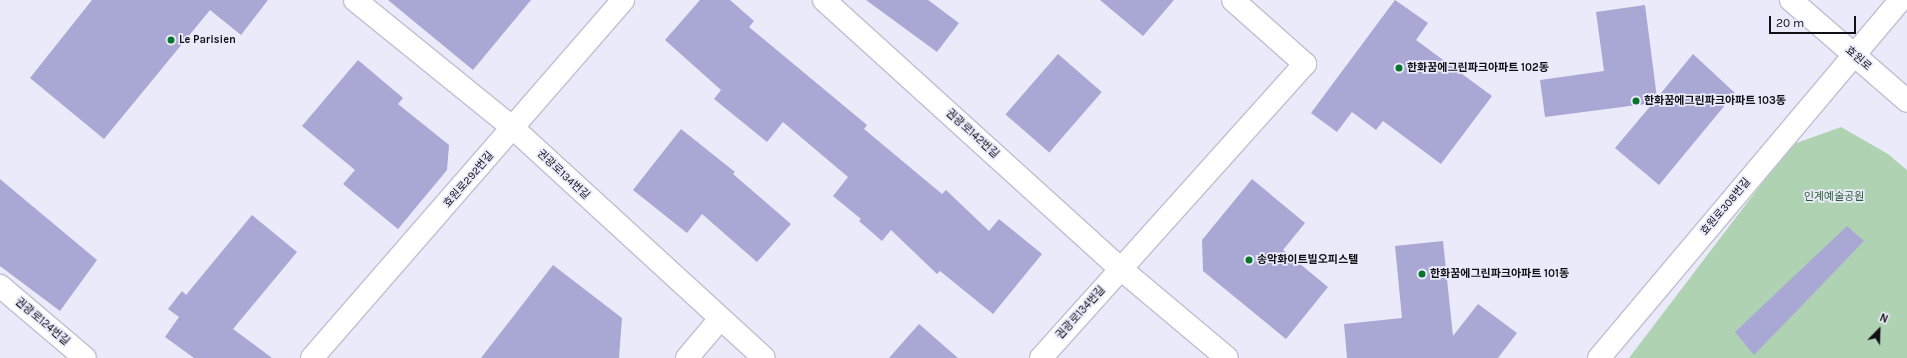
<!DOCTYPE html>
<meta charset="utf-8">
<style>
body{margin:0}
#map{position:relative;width:1907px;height:358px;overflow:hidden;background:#ebeafb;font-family:Karla,"Noto Sans KR",sans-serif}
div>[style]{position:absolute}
.green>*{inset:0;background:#afd3b2}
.building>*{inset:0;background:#a9a7d4;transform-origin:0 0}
.roads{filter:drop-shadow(1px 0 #c1c0d1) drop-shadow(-1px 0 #c1c0d1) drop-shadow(0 1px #c1c0d1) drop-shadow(0 -1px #c1c0d1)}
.minor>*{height:22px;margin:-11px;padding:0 11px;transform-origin:11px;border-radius:11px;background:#fff}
.tertiary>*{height:22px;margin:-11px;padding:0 11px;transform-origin:11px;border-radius:11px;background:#fff}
.dots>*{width:11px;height:11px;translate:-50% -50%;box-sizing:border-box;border:2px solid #ebeafb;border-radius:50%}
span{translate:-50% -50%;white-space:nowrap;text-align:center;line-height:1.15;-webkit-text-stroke:3.5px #ebeafb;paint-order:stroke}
.poi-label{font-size:11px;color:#101015;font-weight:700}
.left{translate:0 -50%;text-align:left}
.street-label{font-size:11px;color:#101015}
.park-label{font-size:11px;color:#285f31}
.north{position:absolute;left:1859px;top:310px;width:40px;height:40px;-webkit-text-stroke:3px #ebeafb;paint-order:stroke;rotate:23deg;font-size:11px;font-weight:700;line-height:16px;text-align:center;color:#101015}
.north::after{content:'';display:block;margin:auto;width:14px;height:18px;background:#101015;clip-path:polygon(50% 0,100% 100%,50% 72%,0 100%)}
.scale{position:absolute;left:1769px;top:16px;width:87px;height:18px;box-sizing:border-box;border:2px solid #101015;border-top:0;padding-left:5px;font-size:12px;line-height:14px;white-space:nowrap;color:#101015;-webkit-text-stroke:3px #ebeafb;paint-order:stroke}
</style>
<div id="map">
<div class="green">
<div style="clip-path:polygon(1841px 127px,1888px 154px,1907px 170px,1907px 358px,1629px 358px,1791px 145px)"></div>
</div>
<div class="building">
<div style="clip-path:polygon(92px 0,268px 0,241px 35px,210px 10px,104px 139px,30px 78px)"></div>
<div style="clip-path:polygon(388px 0,531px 0,473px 70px)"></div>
<div style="clip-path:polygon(700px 0,730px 0,754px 21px,749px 27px,867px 125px,864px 129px,942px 194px,946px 190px,989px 231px,999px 219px,1042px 254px,993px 314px,940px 271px,937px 274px,891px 230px,882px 241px,859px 221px,861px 219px,833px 196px,848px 177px,783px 122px,767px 142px,714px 99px,721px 90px,665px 40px)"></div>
<div style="clip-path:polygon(866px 0,928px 0,959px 23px,937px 52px)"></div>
<div style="clip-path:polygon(1100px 0,1174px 0,1143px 36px)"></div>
<div style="clip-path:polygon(1395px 0,1428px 23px,1416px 40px,1492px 96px,1441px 164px,1383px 121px,1376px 130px,1352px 112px,1337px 132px,1311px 113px)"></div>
<div style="clip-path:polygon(1645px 5px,1657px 98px,1693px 54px,1735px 93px,1659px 185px,1615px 148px,1653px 103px,1545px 117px,1540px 80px,1604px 71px,1596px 12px)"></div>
<div style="left:1058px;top:54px;width:58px;height:80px;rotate:41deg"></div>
<div style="clip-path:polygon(358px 60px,403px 98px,398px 104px,449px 145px,447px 170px,398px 229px,343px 184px,355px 170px,302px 126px)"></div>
<div style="clip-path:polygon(681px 129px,735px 172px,733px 174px,791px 224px,757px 262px,702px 214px,687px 233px,633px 190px)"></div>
<div style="clip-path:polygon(0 179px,97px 260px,60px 311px,0 266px)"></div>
<div style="clip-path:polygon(1252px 179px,1305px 223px,1283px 250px,1328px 287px,1286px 339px,1203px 271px,1202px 240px)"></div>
<div style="clip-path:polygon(252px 215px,297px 252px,233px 329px,272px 358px,194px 358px,165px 337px,179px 317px,168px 309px,182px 291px,186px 295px)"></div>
<div style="clip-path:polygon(1847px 226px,1864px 241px,1754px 355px,1735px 332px)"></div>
<div style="clip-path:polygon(1443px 241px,1453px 336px,1478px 304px,1517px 333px,1498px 358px,1347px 358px,1344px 324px,1402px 318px,1395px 246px)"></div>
<div style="clip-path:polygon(553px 265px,622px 318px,619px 358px,481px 358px)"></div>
<div style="clip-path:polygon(919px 324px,958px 358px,889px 358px)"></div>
</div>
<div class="roads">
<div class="minor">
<div style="left:355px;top:0;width:203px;rotate:39deg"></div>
<div style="left:513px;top:128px;width:340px;rotate:42.5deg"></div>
<div style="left:824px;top:0;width:401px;rotate:42.2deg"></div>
<div style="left:1121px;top:269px;width:138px;rotate:40deg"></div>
<div style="left:0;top:286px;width:111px;rotate:40.3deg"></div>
<div style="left:312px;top:358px;width:474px;rotate:-49deg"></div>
<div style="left:687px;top:358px;width:51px;rotate:-49.8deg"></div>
<div style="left:1041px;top:358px;width:395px;rotate:-48.1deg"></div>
<div style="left:1305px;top:64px;width:96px;rotate:-138.4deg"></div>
</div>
<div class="tertiary">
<div style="left:1791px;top:0;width:154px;rotate:41deg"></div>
<div style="left:1599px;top:358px;width:468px;rotate:-49.9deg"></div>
</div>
</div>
<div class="dots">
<div style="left:171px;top:40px;background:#06762a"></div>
<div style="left:1399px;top:68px;background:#06762a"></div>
<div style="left:1636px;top:101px;background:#06762a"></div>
<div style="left:1249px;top:260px;background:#06762a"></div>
<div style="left:1422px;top:274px;background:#06762a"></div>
</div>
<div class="poi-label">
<span class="left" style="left:179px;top:40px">Le Parisien</span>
<span class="left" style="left:1407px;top:68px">한화꿈에그린파크아파트 102동</span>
<span class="left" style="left:1644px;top:101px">한화꿈에그린파크아파트 103동</span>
<span class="left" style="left:1257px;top:260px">송악화이트빌오피스텔</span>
<span class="left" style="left:1430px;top:274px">한화꿈에그린파크아파트 101동</span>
</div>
<div class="street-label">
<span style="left:1858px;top:59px;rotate:41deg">효원로</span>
<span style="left:972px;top:134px;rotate:42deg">권광로142번길</span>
<span style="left:563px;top:175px;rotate:43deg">권광로134번길</span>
<span style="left:469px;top:180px;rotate:-49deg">효원로292번길</span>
<span style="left:1726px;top:207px;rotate:-50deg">효원로308번길</span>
<span style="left:1081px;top:313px;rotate:-48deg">권광로134번길</span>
<span style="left:42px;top:322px;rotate:40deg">권광로124번길</span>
</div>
<div class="park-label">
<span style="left:1834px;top:197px">인계예술공원</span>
</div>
<div class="north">N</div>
<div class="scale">20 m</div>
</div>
